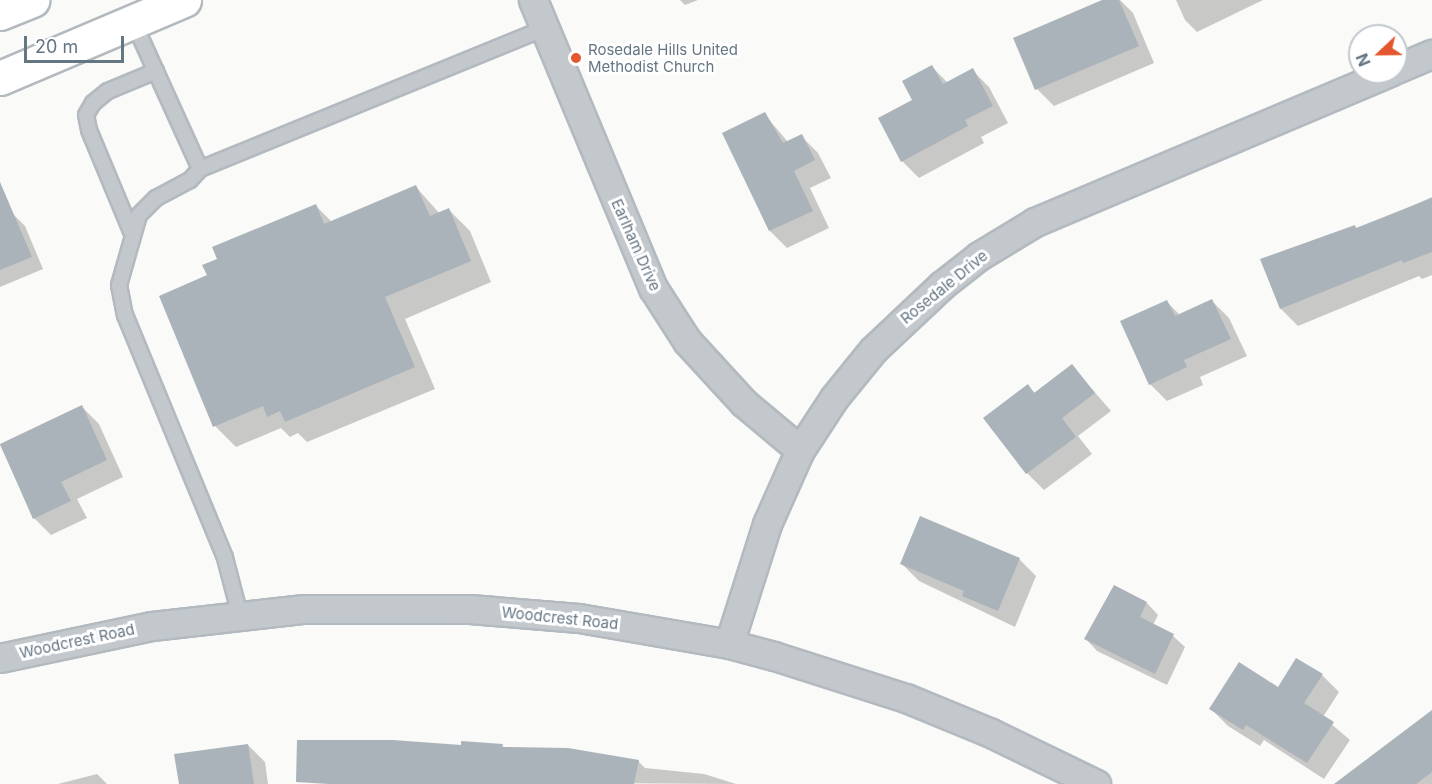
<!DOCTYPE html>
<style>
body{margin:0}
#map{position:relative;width:1432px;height:784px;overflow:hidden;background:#fafaf8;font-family:Inter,sans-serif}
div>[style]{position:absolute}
.shadow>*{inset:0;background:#0003}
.building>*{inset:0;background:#aab3b9}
.roads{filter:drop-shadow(2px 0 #b3babf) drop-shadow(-2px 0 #b3babf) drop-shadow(0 2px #b3babf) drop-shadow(0 -2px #b3babf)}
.lane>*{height:14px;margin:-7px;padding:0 7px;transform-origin:7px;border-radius:7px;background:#c3c8cc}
.street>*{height:27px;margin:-13.5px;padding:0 13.5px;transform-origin:13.5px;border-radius:13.5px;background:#c3c8cc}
.secondary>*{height:33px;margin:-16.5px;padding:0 16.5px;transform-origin:16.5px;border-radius:16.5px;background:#fff}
.dots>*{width:16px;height:16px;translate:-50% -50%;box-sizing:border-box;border:3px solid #fff;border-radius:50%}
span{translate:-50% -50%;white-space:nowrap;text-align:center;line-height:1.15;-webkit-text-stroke:6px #fff;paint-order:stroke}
.poi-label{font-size:15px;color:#657683}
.left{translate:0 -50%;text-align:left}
.street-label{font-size:15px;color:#657683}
.north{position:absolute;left:1348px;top:24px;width:60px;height:60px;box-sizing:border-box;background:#fff;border:2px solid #c1c8cd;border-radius:50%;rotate:248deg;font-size:16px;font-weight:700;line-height:24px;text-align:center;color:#657683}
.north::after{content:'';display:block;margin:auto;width:21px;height:27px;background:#e4572e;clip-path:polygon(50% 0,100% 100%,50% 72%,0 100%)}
.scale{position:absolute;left:24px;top:36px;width:100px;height:27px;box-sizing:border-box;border:3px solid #657683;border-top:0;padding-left:8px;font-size:18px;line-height:21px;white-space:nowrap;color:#657683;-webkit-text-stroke:4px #fff;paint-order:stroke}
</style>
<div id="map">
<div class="shadow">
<div style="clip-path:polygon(680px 0,698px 0,685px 5px)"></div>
<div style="clip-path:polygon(1106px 0,1120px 0,1133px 13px,1154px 63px,1054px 106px,1037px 89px,1015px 39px)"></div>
<div style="clip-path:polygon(1176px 0,1263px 0,1197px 32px,1185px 20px)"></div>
<div style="clip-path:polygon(932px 67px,948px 83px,972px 70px,989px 87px,1008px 123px,981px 137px,984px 143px,919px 178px,902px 161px,914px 101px)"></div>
<div style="clip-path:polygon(764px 114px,788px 142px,801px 136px,818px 153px,831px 178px,810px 188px,829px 228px,787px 248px,770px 231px,724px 134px)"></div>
<div style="clip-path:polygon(416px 187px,440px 214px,449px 210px,470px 231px,491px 282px,405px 319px,435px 389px,307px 442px,298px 433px,290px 437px,281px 428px,236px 447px,215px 426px,209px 276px,219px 260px,316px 206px,332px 222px)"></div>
<div style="clip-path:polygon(1432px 197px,1432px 275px,1422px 279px,1419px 276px,1298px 326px,1281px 309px,1262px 260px,1357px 230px)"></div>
<div style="clip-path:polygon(13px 214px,25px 226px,43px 269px,0 287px,0 219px)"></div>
<div style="clip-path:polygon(1212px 301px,1229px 318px,1247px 356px,1200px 377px,1203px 385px,1167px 401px,1150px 384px,1167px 302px,1180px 315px)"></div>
<div style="clip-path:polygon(1072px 366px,1111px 411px,1078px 436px,1092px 454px,1044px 490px,1027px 473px,1028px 386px,1036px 394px)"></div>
<div style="clip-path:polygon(82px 407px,99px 424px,123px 477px,77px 499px,87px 518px,51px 535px,34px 518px,0 445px)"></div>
<div style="clip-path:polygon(1019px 559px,1036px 576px,1015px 627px,919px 581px,902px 564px)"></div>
<div style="clip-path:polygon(1147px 603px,1158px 615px,1153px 625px,1173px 636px,1185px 647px,1167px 685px,1097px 651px,1086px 639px)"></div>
<div style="clip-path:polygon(1322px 675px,1339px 692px,1323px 717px,1350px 740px,1324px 779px,1264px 740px,1260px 746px,1228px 726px,1211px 709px)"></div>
<div style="clip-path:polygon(1432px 712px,1432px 784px,1366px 784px)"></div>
<div style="clip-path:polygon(248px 745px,265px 762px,268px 784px,180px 784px)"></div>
<div style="clip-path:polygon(502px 745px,505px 749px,638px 761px,645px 768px,704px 774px,736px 784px,298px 781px,462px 747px)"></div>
<div style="clip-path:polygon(97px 774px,107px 784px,58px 784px)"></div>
</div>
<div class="building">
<div style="clip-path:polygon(1102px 0,1119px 0,1139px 46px,1035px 90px,1013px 38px)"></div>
<div style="clip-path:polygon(932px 65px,943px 84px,973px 68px,993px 106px,965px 120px,968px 126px,901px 162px,878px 118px,912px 100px,902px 81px)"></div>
<div style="clip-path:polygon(765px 112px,783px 143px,802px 134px,815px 160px,794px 171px,813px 211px,769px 231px,722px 133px)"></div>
<div style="clip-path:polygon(0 182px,32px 257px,0 270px)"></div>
<div style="clip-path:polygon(416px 185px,430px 216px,449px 208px,471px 261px,385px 297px,415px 367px,285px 422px,280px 411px,267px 417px,263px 406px,213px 427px,159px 296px,207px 275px,202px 265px,217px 259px,212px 247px,316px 204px,324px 224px)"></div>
<div style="clip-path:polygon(1432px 198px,1432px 252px,1403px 263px,1402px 260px,1280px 309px,1260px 259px,1355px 225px,1356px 228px)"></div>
<div style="clip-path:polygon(1212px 299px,1231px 339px,1184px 360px,1187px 367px,1149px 385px,1120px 321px,1167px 300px,1175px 316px)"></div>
<div style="clip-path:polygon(1072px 364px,1095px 393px,1062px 418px,1076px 437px,1026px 474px,983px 418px,1028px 384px,1034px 393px)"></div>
<div style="clip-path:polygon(82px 405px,107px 460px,61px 482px,71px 501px,33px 519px,0 444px)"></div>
<div style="clip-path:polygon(920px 516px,1020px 558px,998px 611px,962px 596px,964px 591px,900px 564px)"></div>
<div style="clip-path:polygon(1114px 585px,1147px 602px,1140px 617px,1174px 634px,1155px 674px,1084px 639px)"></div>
<div style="clip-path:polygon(1296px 658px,1323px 674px,1304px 703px,1334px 722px,1307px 763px,1246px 725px,1243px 730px,1209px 709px,1239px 662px,1278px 687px)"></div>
<div style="clip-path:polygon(1432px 710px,1432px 772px,1416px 784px,1334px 784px)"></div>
<div style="clip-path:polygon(297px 740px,393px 740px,461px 745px,461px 741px,503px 744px,502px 747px,568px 748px,639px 760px,634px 784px,329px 784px,296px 782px)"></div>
<div style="clip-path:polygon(248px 744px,254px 784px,179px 784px,174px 754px)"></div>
</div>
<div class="roads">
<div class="lane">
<div style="left:133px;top:21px;width:162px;rotate:65.6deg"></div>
<div style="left:200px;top:169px;width:373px;rotate:-22.2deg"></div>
<div style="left:200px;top:169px;width:15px;rotate:132deg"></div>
<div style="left:190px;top:180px;width:38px;rotate:152deg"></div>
<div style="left:156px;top:198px;width:24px;rotate:135deg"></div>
<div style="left:139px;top:215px;width:73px;rotate:105.9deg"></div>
<div style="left:119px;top:285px;width:31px;rotate:79deg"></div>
<div style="left:125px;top:315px;width:263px;rotate:67.6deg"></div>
<div style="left:225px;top:558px;width:59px;rotate:75.3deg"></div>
<div style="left:131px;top:231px;width:109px;rotate:-112.6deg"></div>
<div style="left:89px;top:130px;width:15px;rotate:-101deg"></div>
<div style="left:86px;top:115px;width:14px;rotate:-60deg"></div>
<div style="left:93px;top:103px;width:19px;rotate:-39deg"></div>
<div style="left:108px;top:91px;width:52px;rotate:-22.6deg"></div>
</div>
<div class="street">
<div style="left:533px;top:0;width:312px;rotate:67.4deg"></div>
<div style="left:653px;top:288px;width:63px;rotate:57.3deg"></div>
<div style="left:687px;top:341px;width:84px;rotate:47.4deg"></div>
<div style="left:744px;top:403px;width:73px;rotate:40deg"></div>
<div style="left:1396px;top:69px;width:39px;rotate:-23deg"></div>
<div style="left:729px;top:644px;width:126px;rotate:-72.4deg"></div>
<div style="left:767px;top:524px;width:81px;rotate:-66deg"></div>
<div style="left:800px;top:450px;width:62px;rotate:-56.8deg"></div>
<div style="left:834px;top:398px;width:62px;rotate:-50.9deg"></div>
<div style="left:873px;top:350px;width:95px;rotate:-43.3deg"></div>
<div style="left:942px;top:285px;width:47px;rotate:-38.1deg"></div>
<div style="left:979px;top:256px;width:66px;rotate:-31.3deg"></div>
<div style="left:1035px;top:222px;width:385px;rotate:-22.9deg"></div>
<div style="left:0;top:658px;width:155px;rotate:-11.9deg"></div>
<div style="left:152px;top:626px;width:153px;rotate:-6.4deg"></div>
<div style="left:304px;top:609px;width:166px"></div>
<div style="left:470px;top:609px;width:109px;rotate:4.7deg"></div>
<div style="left:579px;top:618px;width:152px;rotate:9.8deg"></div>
<div style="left:729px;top:644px;width:47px;rotate:14.9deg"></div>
<div style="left:774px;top:656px;width:139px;rotate:17.7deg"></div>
<div style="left:906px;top:698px;width:92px;rotate:22.4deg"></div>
<div style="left:991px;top:733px;width:117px;rotate:25.9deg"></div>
</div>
<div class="secondary">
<div style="left:0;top:13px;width:35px;rotate:-22deg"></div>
<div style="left:0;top:78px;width:200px;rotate:-23deg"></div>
</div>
</div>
<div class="dots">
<div style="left:576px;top:58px;background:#e4572e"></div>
</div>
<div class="poi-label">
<span class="left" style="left:588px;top:58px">Rosedale Hills United<br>Methodist Church</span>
</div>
<div class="street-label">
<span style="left:636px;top:245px;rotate:66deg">Earlham Drive</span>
<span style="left:944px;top:287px;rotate:-39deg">Rosedale Drive</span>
<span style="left:560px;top:618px;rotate:6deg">Woodcrest Road</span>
<span style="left:77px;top:641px;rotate:-12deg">Woodcrest Road</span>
</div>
<div class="north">N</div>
<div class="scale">20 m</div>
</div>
